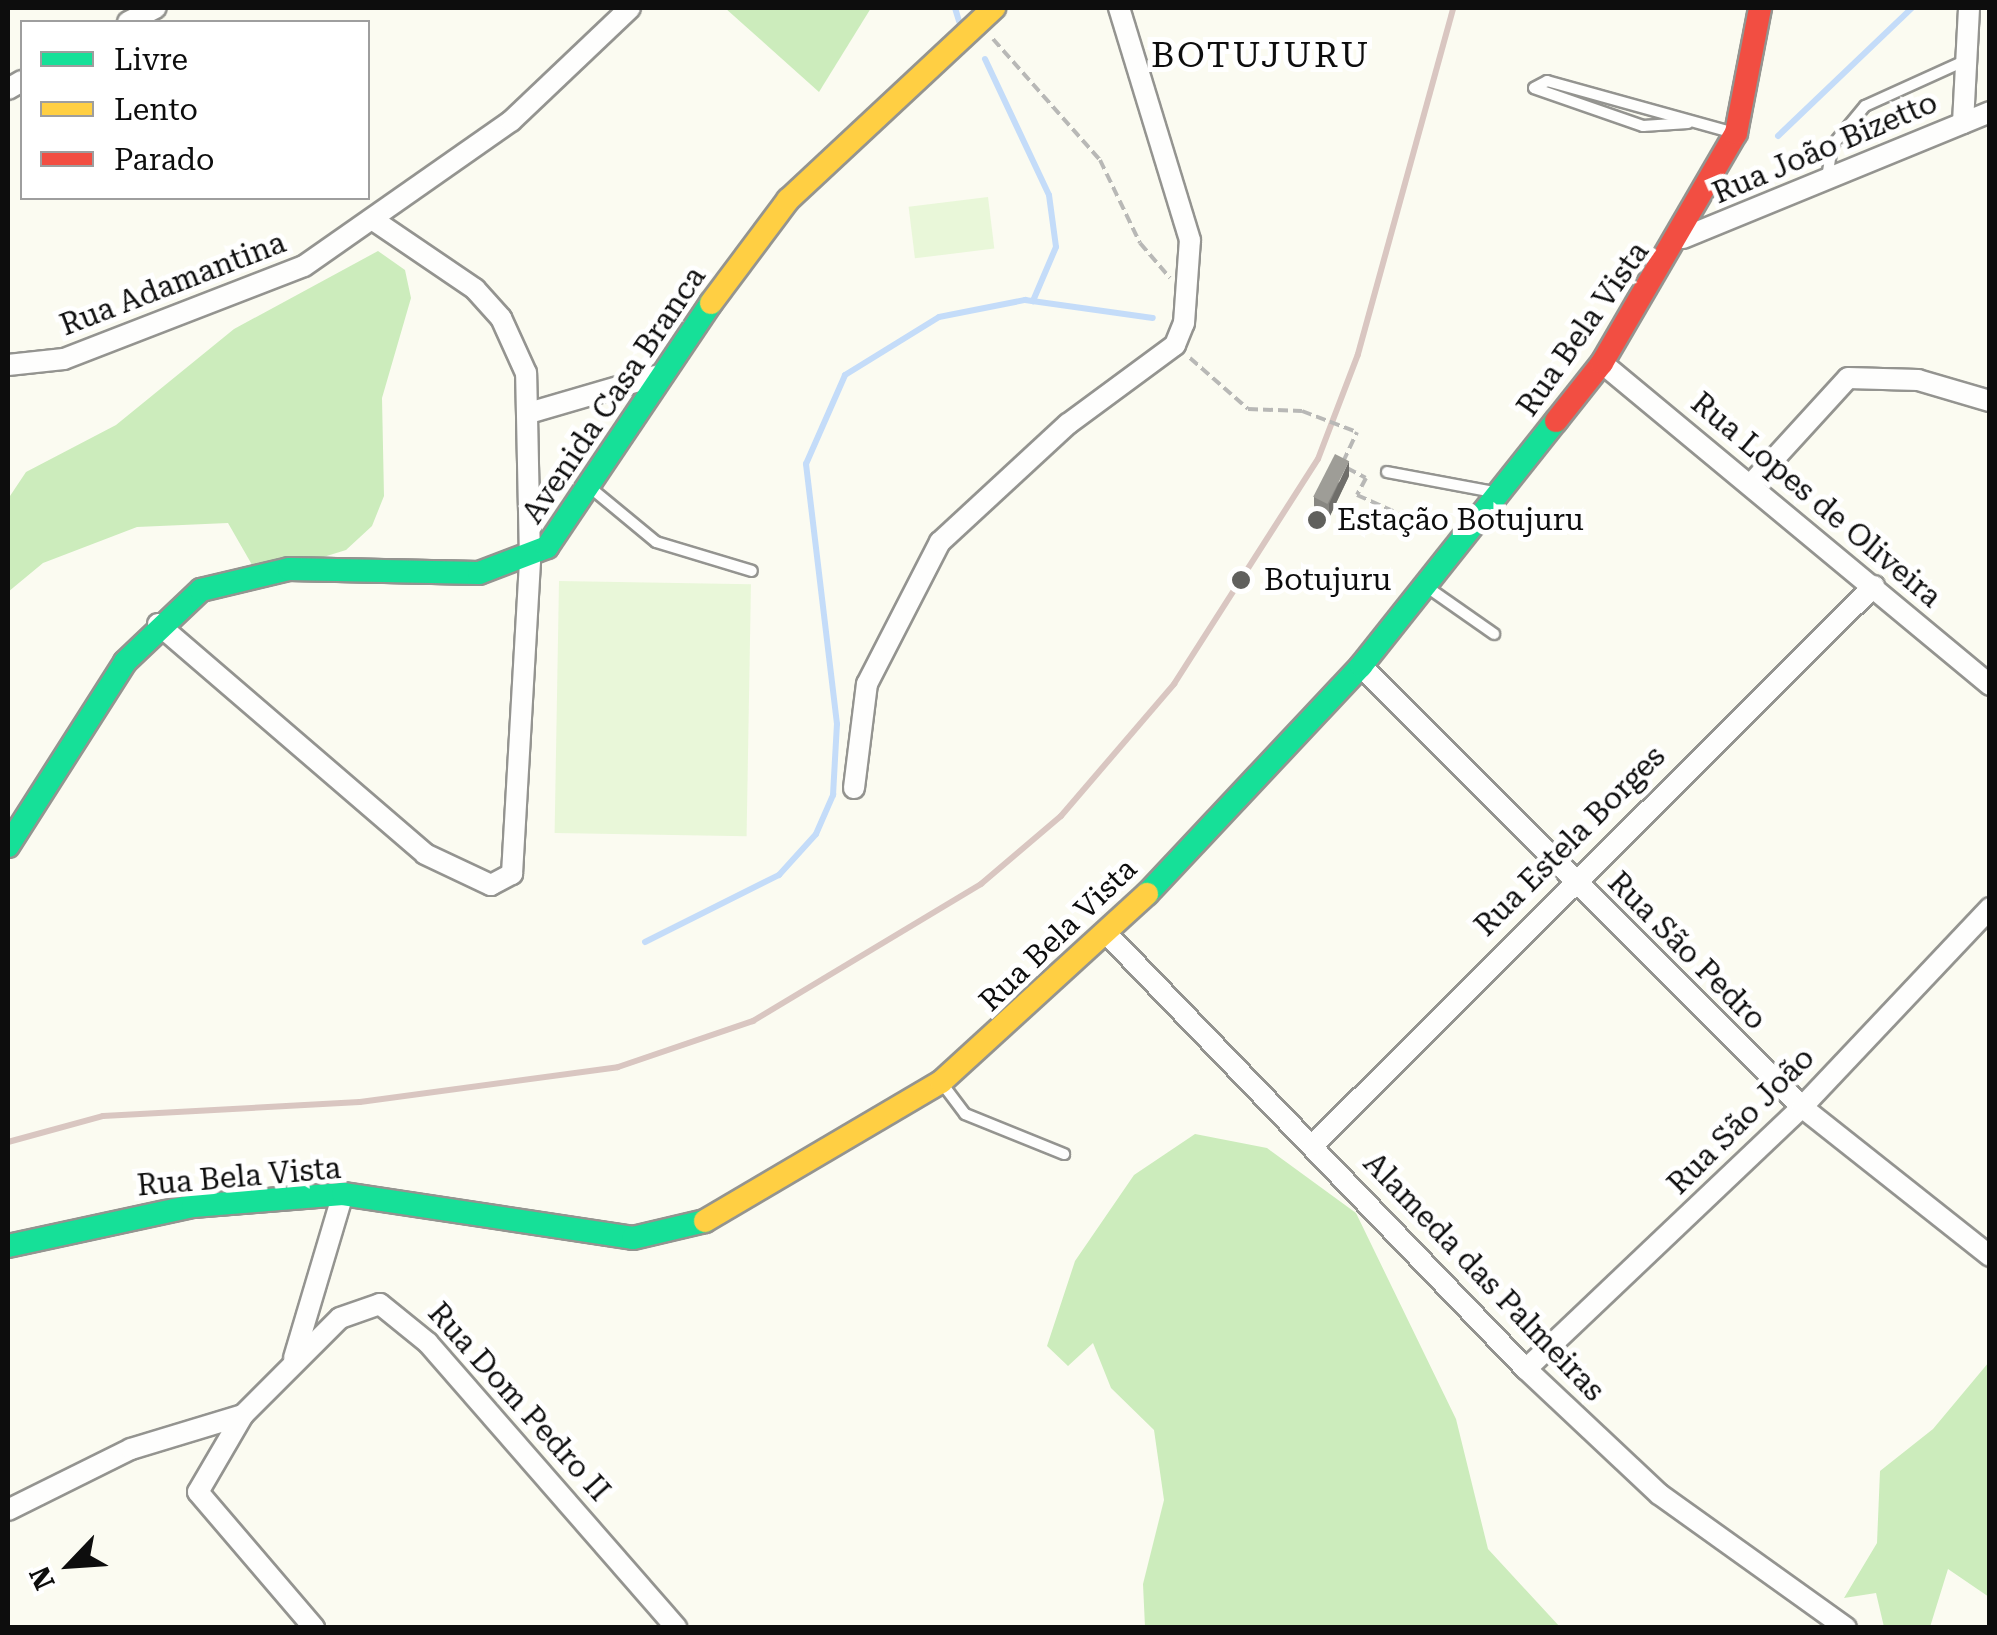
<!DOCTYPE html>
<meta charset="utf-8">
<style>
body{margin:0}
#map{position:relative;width:1997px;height:1635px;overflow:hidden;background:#fbfbf1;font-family:"Roboto Serif",serif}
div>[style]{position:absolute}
.forest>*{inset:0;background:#ccecbc}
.pitch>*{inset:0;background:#e9f7d9;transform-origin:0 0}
.stream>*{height:6px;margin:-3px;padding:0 3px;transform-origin:3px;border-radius:3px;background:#c4dcf9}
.path>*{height:4px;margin-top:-2px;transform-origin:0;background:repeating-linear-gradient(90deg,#b8b8b6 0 10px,transparent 0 15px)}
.roads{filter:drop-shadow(2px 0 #949490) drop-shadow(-2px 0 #949490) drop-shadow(0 2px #949490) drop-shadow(0 -2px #949490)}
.lane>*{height:10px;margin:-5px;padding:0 5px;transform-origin:5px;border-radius:5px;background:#fefefd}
.street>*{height:20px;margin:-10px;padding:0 10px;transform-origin:10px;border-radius:10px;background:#fefefd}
.fast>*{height:22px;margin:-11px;padding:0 11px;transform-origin:11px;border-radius:11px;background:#16e098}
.slow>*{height:22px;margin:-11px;padding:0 11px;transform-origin:11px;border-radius:11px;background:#ffcf43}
.jam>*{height:22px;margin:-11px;padding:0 11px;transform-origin:11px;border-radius:11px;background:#f24e42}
.rail>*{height:6px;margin:-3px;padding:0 3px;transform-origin:3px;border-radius:3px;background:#d9c6c1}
.path-bridge>*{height:4px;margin-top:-2px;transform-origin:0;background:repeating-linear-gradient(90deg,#b8b8b6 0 10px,transparent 0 15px)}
.wall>*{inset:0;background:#888782}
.shaded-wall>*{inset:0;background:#6f6e6a}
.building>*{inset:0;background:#9e9d97;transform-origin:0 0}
.dots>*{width:28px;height:28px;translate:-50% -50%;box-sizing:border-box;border:5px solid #fff;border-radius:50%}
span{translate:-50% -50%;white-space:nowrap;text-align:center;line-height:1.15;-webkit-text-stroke:10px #fff;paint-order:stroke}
.street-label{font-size:30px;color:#0d0d0d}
.poi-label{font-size:30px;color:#0d0d0d}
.left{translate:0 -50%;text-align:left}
.quarter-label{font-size:35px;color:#0d0d0d;letter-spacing:2.5px}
.frame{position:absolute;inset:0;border:10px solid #0d0d0d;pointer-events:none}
.legend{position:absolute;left:20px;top:20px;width:350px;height:180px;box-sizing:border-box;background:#fff;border:2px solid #9e9e9e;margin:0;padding:12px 18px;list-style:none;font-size:30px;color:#0d0d0d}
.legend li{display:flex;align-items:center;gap:20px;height:50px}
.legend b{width:50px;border:2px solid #9e9e9e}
.north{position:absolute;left:20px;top:1515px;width:100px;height:100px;-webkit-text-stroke:8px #fff;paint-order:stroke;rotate:245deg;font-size:28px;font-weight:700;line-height:40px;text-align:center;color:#0d0d0d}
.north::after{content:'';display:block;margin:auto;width:35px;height:45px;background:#0d0d0d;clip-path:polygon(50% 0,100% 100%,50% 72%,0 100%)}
</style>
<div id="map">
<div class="forest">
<div style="clip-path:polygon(725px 8px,871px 8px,819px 92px)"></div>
<div style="clip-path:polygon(378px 251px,405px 270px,411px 298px,382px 398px,384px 496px,372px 526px,346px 550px,259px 577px,228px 523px,137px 527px,43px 563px,8px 592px,8px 499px,26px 472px,116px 425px,234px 329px)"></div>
<div style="clip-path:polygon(1195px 1134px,1267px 1148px,1356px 1213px,1456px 1419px,1488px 1549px,1560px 1627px,1145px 1627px,1143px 1584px,1164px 1500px,1154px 1430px,1111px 1388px,1093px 1343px,1068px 1366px,1047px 1346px,1075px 1261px,1134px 1175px)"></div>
<div style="clip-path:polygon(1989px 1362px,1989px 1597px,1948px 1569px,1930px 1627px,1884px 1627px,1876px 1593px,1844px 1598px,1877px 1543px,1880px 1471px,1933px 1429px)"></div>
</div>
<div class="pitch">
<div style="left:988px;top:197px;width:52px;height:80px;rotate:83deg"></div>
<div style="left:559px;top:581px;width:192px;height:252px;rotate:1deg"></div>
</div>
<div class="stream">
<div style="left:955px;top:8px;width:14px;rotate:73deg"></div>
<div style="left:985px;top:59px;width:150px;rotate:64.8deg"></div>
<div style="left:1049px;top:195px;width:52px;rotate:82.3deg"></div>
<div style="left:1056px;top:247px;width:59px;rotate:113.1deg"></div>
<div style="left:1778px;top:136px;width:185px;rotate:-43.7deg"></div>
<div style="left:645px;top:942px;width:150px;rotate:-26.6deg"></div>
<div style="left:779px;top:875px;width:55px;rotate:-47.9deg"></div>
<div style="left:816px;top:834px;width:43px;rotate:-66.4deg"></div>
<div style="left:833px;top:795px;width:71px;rotate:-86.8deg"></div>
<div style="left:837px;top:724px;width:262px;rotate:-96.8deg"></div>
<div style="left:806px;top:464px;width:97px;rotate:-66.3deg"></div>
<div style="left:845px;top:375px;width:110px;rotate:-31.7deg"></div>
<div style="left:939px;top:317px;width:88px;rotate:-11.2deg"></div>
<div style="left:1025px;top:300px;width:129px;rotate:8deg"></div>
</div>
<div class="path">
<div style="left:993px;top:39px;width:162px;rotate:48.5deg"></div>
<div style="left:1100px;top:160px;width:92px;rotate:64.3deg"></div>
<div style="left:1140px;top:243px;width:46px;rotate:49.4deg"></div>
<div style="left:1190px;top:358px;width:77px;rotate:41.3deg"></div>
<div style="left:1248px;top:409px;width:54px;rotate:2.1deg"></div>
<div style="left:1343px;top:462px;width:33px;rotate:-65deg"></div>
<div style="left:1347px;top:468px;width:21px;rotate:28deg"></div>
<div style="left:1366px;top:478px;width:19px;rotate:118deg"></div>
<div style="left:1357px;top:495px;width:91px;rotate:24deg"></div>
</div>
<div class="roads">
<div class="lane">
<div style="left:1688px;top:123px;width:45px;rotate:176.2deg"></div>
<div style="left:1643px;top:126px;width:115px;rotate:-160.8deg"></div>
<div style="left:1534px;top:88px;width:15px;rotate:-28deg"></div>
<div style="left:1547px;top:81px;width:194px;rotate:15.5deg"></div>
<div style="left:1827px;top:178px;width:32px;rotate:-81deg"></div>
<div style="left:1832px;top:146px;width:52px;rotate:-50.5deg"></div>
<div style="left:1865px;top:106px;width:109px;rotate:-24.4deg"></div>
<div style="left:1387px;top:472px;width:109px;rotate:10.6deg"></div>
<div style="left:592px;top:489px;width:83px;rotate:39.6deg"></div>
<div style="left:656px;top:542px;width:100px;rotate:16.8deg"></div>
<div style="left:1427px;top:587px;width:82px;rotate:35deg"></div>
<div style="left:941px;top:1082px;width:40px;rotate:53deg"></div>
<div style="left:965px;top:1114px;width:107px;rotate:22deg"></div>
</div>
<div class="street">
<div style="left:128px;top:22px;width:31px;rotate:-27deg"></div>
<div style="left:8px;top:89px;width:16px;rotate:-30deg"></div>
<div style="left:1963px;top:123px;width:115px;rotate:-87deg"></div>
<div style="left:1683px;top:238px;width:332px;rotate:-22.3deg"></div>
<div style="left:1602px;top:363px;width:504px;rotate:39.69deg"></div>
<div style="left:8px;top:365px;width:56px;rotate:-6.1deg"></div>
<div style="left:64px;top:359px;width:257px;rotate:-21.2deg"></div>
<div style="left:304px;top:266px;width:253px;rotate:-35deg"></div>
<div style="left:511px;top:121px;width:164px;rotate:-43.5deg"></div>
<div style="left:532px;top:412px;width:129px;rotate:-16.2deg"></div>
<div style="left:1752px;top:483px;width:142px;rotate:-47.6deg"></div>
<div style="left:1848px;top:378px;width:70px;rotate:1.6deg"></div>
<div style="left:1918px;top:380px;width:75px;rotate:16.3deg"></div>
<div style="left:158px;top:624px;width:352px;rotate:40.7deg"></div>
<div style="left:425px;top:854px;width:73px;rotate:25.2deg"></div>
<div style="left:491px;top:885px;width:24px;rotate:-28deg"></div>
<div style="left:512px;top:874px;width:316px;rotate:-86.7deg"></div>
<div style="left:530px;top:559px;width:186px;rotate:-91.2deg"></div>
<div style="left:526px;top:373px;width:60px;rotate:-114.4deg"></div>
<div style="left:501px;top:318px;width:39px;rotate:-132deg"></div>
<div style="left:475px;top:289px;width:121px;rotate:-145.8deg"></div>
<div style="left:1361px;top:666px;width:624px;rotate:45deg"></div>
<div style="left:1802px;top:1107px;width:240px;rotate:38.4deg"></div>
<div style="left:854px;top:788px;width:105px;rotate:-82.9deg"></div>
<div style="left:867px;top:684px;width:160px;rotate:-62.8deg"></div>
<div style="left:940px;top:542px;width:174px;rotate:-42.7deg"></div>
<div style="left:1068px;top:424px;width:133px;rotate:-36.4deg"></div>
<div style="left:1175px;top:345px;width:24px;rotate:-68deg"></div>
<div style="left:1184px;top:323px;width:83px;rotate:-85.9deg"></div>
<div style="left:1190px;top:240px;width:243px;rotate:-107deg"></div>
<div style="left:1108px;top:935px;width:603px;rotate:46.08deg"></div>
<div style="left:1526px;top:1369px;width:183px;rotate:43.2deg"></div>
<div style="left:1659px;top:1494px;width:230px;rotate:35.6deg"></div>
<div style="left:1313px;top:1145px;width:792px;rotate:-44.9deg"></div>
<div style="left:294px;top:1358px;width:171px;rotate:-73.4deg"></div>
<div style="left:1526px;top:1369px;width:381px;rotate:-43.5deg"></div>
<div style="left:1802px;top:1107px;width:274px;rotate:-46.6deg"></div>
<div style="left:243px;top:1415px;width:89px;rotate:120.3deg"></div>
<div style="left:198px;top:1492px;width:179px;rotate:49.5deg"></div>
<div style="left:8px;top:1510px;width:137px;rotate:-26.4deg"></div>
<div style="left:131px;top:1449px;width:117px;rotate:-16.9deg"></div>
<div style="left:243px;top:1415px;width:137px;rotate:-45deg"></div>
<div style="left:340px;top:1318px;width:42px;rotate:-19.3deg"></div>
<div style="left:380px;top:1304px;width:62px;rotate:39.1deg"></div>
<div style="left:428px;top:1343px;width:378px;rotate:48.9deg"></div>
</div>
<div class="fast">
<div style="left:8px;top:846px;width:218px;rotate:-57.5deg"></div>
<div style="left:125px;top:662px;width:105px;rotate:-43.5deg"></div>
<div style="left:201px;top:590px;width:90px;rotate:-13.4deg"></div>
<div style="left:289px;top:569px;width:190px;rotate:1.2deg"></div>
<div style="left:479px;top:573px;width:73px;rotate:-20.9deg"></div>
<div style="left:547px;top:547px;width:294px;rotate:-56.1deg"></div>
<div style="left:1147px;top:894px;width:313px;rotate:-46.8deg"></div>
<div style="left:1361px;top:666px;width:313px;rotate:-51.5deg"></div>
<div style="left:8px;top:1246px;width:189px;rotate:-12.2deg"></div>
<div style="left:193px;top:1206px;width:150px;rotate:-4.6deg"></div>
<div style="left:343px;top:1194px;width:293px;rotate:8.6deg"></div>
<div style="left:633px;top:1238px;width:74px;rotate:-13.3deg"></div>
</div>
<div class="slow">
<div style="left:711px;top:303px;width:129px;rotate:-53.2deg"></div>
<div style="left:788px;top:200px;width:282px;rotate:-43deg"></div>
<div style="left:705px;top:1221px;width:274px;rotate:-30.5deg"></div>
<div style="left:941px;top:1082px;width:279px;rotate:-42.4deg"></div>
</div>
<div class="jam">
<div style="left:1556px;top:421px;width:74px;rotate:-51.6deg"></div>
<div style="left:1602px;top:363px;width:266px;rotate:-59.8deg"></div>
<div style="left:1736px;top:133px;width:127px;rotate:-79.1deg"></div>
</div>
</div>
<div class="rail">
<div style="left:8px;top:1142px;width:98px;rotate:-15.3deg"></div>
<div style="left:103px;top:1116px;width:257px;rotate:-3.1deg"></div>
<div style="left:360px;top:1102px;width:260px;rotate:-7.7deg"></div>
<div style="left:618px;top:1067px;width:143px;rotate:-18.8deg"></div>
<div style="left:753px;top:1021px;width:266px;rotate:-31deg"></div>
<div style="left:981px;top:884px;width:105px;rotate:-40.4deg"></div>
<div style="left:1061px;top:816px;width:174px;rotate:-49.4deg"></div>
<div style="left:1174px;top:684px;width:267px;rotate:-57.4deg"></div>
<div style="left:1318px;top:459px;width:112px;rotate:-69.1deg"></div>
<div style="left:1358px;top:354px;width:359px;rotate:-74.6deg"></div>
</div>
<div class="path-bridge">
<div style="left:1302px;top:411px;width:59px;rotate:20.9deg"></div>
</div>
<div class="wall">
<div style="clip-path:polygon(1349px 476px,1329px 518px,1314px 512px,1314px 497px)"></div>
</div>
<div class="shaded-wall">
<div style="clip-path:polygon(1349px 461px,1349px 476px,1329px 518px,1329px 504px)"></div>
</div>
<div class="building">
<div style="left:1335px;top:454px;width:16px;height:48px;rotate:27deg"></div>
</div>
<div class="dots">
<div style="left:1317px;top:520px;background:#60605d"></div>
<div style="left:1241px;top:580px;background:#60605d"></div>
</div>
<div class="street-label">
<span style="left:1825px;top:148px;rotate:-23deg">Rua João Bizetto</span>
<span style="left:173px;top:284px;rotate:-21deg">Rua Adamantina</span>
<span style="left:1583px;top:329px;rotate:-55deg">Rua Bela Vista</span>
<span style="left:614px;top:395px;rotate:-56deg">Avenida Casa Branca</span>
<span style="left:1816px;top:500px;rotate:40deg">Rua Lopes de Oliveira</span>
<span style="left:1570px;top:841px;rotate:-45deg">Rua Estela Borges</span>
<span style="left:1058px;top:935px;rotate:-44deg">Rua Bela Vista</span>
<span style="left:1687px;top:951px;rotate:45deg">Rua São Pedro</span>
<span style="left:1741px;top:1121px;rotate:-45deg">Rua São João</span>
<span style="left:239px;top:1177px;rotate:-5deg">Rua Bela Vista</span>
<span style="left:1484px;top:1277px;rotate:46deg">Alameda das Palmeiras</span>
<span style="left:519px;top:1402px;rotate:48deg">Rua Dom Pedro II</span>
</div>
<div class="poi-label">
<span class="left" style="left:1337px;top:520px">Estação Botujuru</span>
<span class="left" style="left:1264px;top:580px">Botujuru</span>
</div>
<div class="quarter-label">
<span style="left:1261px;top:56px">BOTUJURU</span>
</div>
<div class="frame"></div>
<ul class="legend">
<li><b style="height:12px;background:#16e098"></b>Livre</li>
<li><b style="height:12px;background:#ffcf43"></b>Lento</li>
<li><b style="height:12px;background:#f24e42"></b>Parado</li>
</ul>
<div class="north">N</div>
</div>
